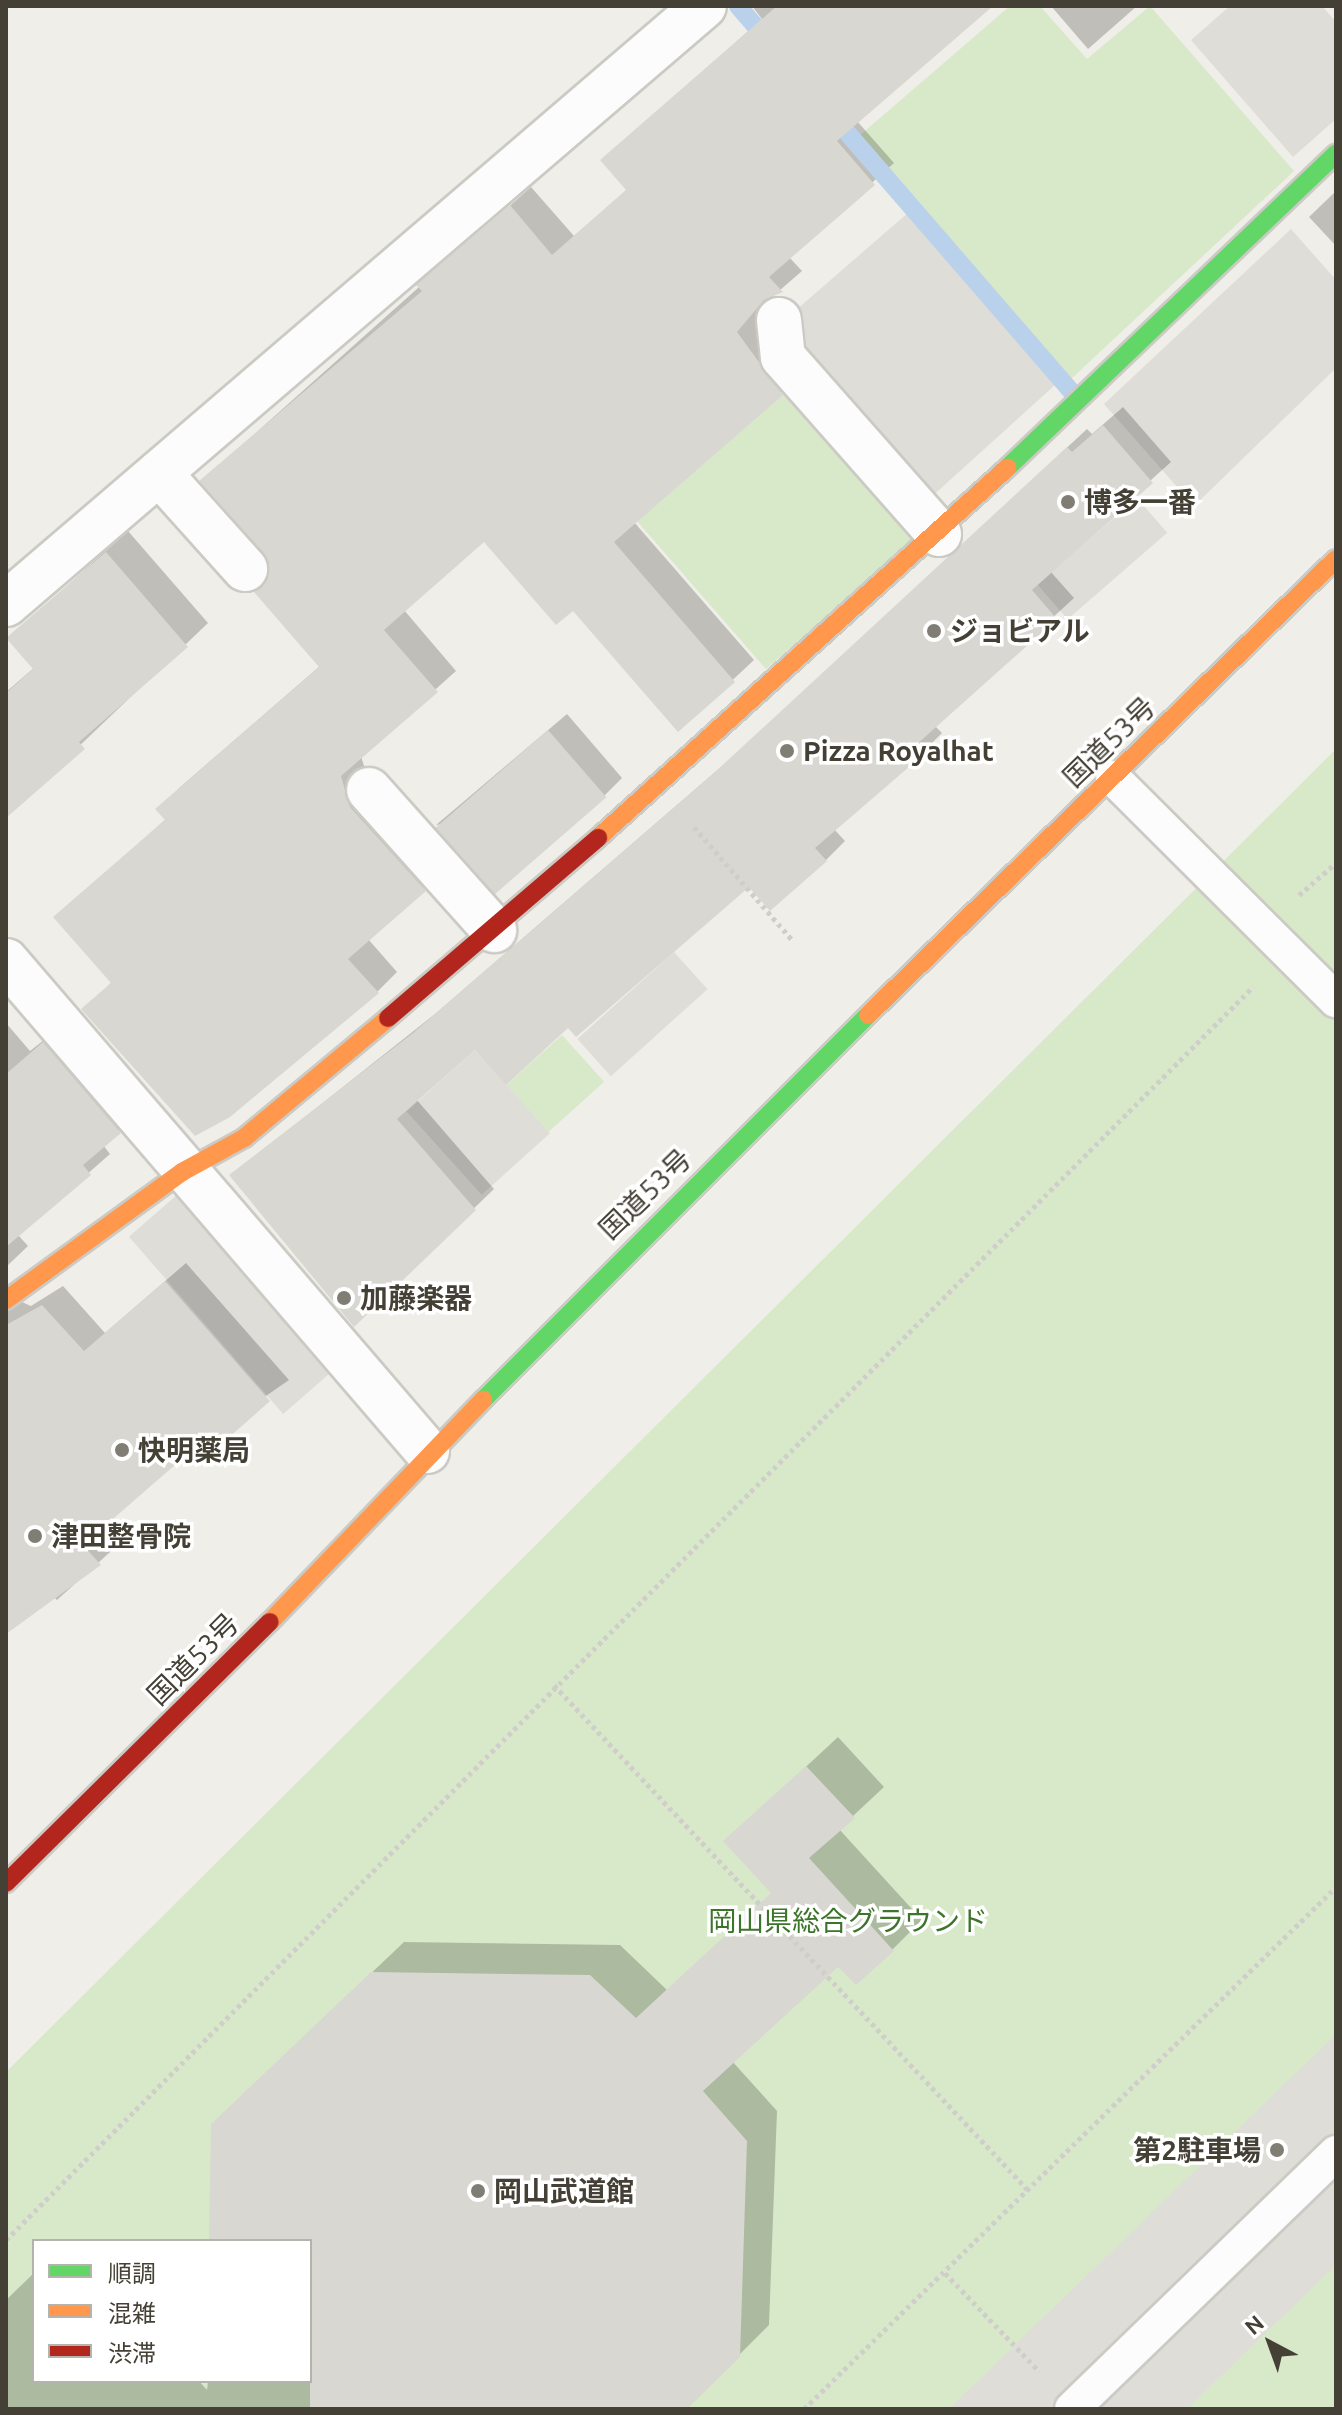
<!DOCTYPE html>
<meta charset="utf-8">
<style>
body{margin:0}
#map{position:relative;width:1342px;height:2415px;overflow:hidden;background:#efeee8;font-family:Ubuntu,"Noto Sans JP",sans-serif}
div>[style]{position:absolute}
.green>*{inset:0;background:#d8e9c9;transform-origin:0 0}
.parking>*{inset:0;background:#deddd8;transform-origin:0 0}
.shadow>*{inset:0;background:#0003}
.stream>*{height:18px;margin:-9px;padding:0 9px;transform-origin:9px;border-radius:9px;background:#bad1ec}
.building>*{inset:0;background:#d8d7d1;transform-origin:0 0}
.path>*{height:5px;margin-top:-2.5px;transform-origin:0;background:repeating-linear-gradient(90deg,#d0ceca 0 4px,transparent 0 8px)}
.roads{filter:drop-shadow(2px 0 #cbcac4) drop-shadow(-2px 0 #cbcac4) drop-shadow(0 2px #cbcac4) drop-shadow(0 -2px #cbcac4)}
.lane>*{height:34px;margin:-17px;padding:0 17px;transform-origin:17px;border-radius:17px;background:#fdfcfc}
.street>*{height:44px;margin:-22px;padding:0 22px;transform-origin:22px;border-radius:22px;background:#fdfcfc}
.fast>*{height:18px;margin:-9px;padding:0 9px;transform-origin:9px;border-radius:9px;background:#63d668}
.slow>*{height:18px;margin:-9px;padding:0 9px;transform-origin:9px;border-radius:9px;background:#ff974d}
.jam>*{height:18px;margin:-9px;padding:0 9px;transform-origin:9px;border-radius:9px;background:#b3261e}
.dots>*{width:22px;height:22px;translate:-50% -50%;box-sizing:border-box;border:4px solid #fff;border-radius:50%}
span{translate:-50% -50%;white-space:nowrap;text-align:center;line-height:1.15;-webkit-text-stroke:7px #fff;paint-order:stroke}
.poi-label{font-size:28px;color:#444035;font-weight:700}
.left{translate:0 -50%;text-align:left}
.right{translate:-100% -50%;text-align:right}
.street-label{font-size:28px;color:#444035}
.park-label{font-size:28px;color:#3d742b}
.frame{position:absolute;inset:0;border:8px solid #444035;pointer-events:none}
.legend{position:absolute;left:32px;top:2239px;width:280px;height:144px;box-sizing:border-box;background:#fff;border:2px solid #b4b3ae;margin:0;padding:10px 14px;list-style:none;font-size:24px;color:#444035}
.legend li{display:flex;align-items:center;gap:16px;height:40px}
.legend b{width:40px;border:2px solid #b4b3ae}
.north{position:absolute;left:1230px;top:2303px;width:80px;height:80px;-webkit-text-stroke:6px #fff;paint-order:stroke;rotate:319deg;font-size:22px;font-weight:700;line-height:32px;text-align:center;color:#444035}
.north::after{content:'';display:block;margin:auto;width:28px;height:36px;background:#444035;clip-path:polygon(50% 0,100% 100%,50% 72%,0 100%)}
</style>
<div id="map">
<div class="green">
<div style="clip-path:polygon(1010px 6px,1040px 6px,1087px 59px,1150px 6px,1294px 171px,1071px 379px,859px 136px)"></div>
<div style="clip-path:polygon(788px 390px,917px 538px,766px 669px,541px 411px,667px 495px)"></div>
<div style="clip-path:polygon(evenodd,1336px 749px,1336px 2409px,6px 2409px,6px 2072px,1336px 749px,34px 2241px,310px 2241px,310px 2381px,34px 2381px,34px 2241px)"></div>
<div style="left:562px;top:1035px;width:63px;height:75px;rotate:48deg"></div>
</div>
<div class="parking">
<div style="clip-path:polygon(1230px 6px,1322px 6px,1336px 22px,1336px 119px,1293px 157px,1191px 40px)"></div>
<div style="clip-path:polygon(909px 212px,1056px 384px,928px 500px,798px 354px,796px 310px)"></div>
<div style="clip-path:polygon(1291px 229px,1336px 280px,1336px 368px,1194px 506px,1104px 404px)"></div>
<div style="left:1137px;top:498px;width:46px;height:132px;rotate:49deg"></div>
<div style="left:674px;top:952px;width:50px;height:130px;rotate:48deg"></div>
<div style="left:475px;top:1050px;width:112px;height:92px;rotate:48deg"></div>
<div style="left:178px;top:1194px;width:235px;height:65px;rotate:49deg"></div>
<div style="clip-path:polygon(1336px 2034px,1336px 2265px,1187px 2409px,949px 2409px)"></div>
</div>
<div class="shadow">
<div style="clip-path:polygon(752px 6px,990px 6px,857px 121px,894px 163px,789px 257px,802px 271px,756px 311px,802px 373px,634px 522px,754px 660px,679px 730px,573px 608px,484px 540px,404px 610px,456px 671px,361px 756px,370px 786px,444px 870px,368px 939px,397px 972px,377px 992px,83px 1010px,112px 982px,56px 917px,166px 819px,178px 789px,320px 666px,271px 577px,266px 552px,202px 481px,531px 187px,574px 236px,628px 189px,603px 160px,762px 19px)"></div>
<div style="clip-path:polygon(1051px 6px,1137px 6px,1088px 49px)"></div>
<div style="clip-path:polygon(1336px 191px,1336px 246px,1309px 217px)"></div>
<div style="clip-path:polygon(1123px 407px,1171px 462px,1050px 571px,1074px 598px,935px 726px,942px 733px,923px 752px,834px 829px,845px 841px,826px 860px,749px 884px,569px 1026px,475px 1047px,416px 1099px,494px 1189px,354px 1324px,232px 1175px,435px 1014px,736px 754px,1087px 429px,1092px 434px)"></div>
<div style="clip-path:polygon(128px 531px,208px 623px,6px 816px,6px 692px,35px 667px,9px 638px)"></div>
<div style="clip-path:polygon(567px 714px,622px 778px,604px 796px,436px 825px)"></div>
<div style="clip-path:polygon(6px 1023px,30px 1051px,64px 1024px,139px 1112px,103px 1145px,110px 1154px,18px 1235px,28px 1246px,6px 1267px)"></div>
<div style="clip-path:polygon(186px 1263px,289px 1380px,191px 1448px,103px 1525px,119px 1544px,57px 1600px,50px 1593px,6px 1631px,6px 1295px,31px 1306px,63px 1286px,105px 1333px)"></div>
<div style="clip-path:polygon(838px 1737px,884px 1787px,839px 1829px,922px 1920px,892px 1950px,839px 1964px,732px 2061px,777px 2111px,769px 2325px,685px 2409px,6px 2409px,6px 2300px,34px 2273px,34px 2381px,199px 2381px,207px 2390px,208px 2381px,310px 2381px,310px 2241px,211px 2241px,244px 2094px,404px 1942px,620px 1945px,667px 1990px,773px 1892px,726px 1841px)"></div>
</div>
<div class="stream">
<div style="left:738px;top:6px;width:49px;rotate:49.1deg"></div>
<div style="left:831px;top:114px;width:371px;rotate:49.1deg"></div>
</div>
<div class="building">
<div style="clip-path:polygon(777px 6px,993px 6px,837px 141px,875px 185px,769px 277px,783px 292px,764px 300px,737px 332px,783px 395px,614px 542px,735px 682px,678px 732px,573px 611px,556px 625px,484px 542px,384px 630px,438px 692px,341px 776px,350px 807px,426px 891px,348px 959px,379px 993px,230px 1117px,195px 1136px,81px 1009px,111px 983px,53px 917px,165px 820px,155px 809px,319px 667px,254px 592px,269px 576px,264px 553px,199px 481px,422px 291px,416px 285px,510px 205px,552px 255px,626px 190px,600px 160px)"></div>
<div style="clip-path:polygon(1103px 425px,1153px 483px,1032px 590px,1057px 619px,916px 745px,924px 754px,815px 848px,827px 861px,770px 911px,749px 887px,576px 1037px,568px 1028px,506px 1085px,475px 1050px,397px 1119px,476px 1210px,354px 1327px,229px 1175px,413px 1033px,714px 773px,1067px 447px,1072px 452px)"></div>
<div style="clip-path:polygon(106px 552px,188px 647px,79px 742px,85px 749px,6px 818px,6px 693px,33px 669px,6px 638px)"></div>
<div style="left:548px;top:730px;width:89px;height:149px;rotate:49deg"></div>
<div style="clip-path:polygon(43px 1042px,121px 1133px,83px 1165px,91px 1175px,6px 1247px,6px 1074px)"></div>
<div style="clip-path:polygon(165px 1281px,270px 1401px,201px 1462px,191px 1451px,83px 1545px,101px 1565px,6px 1634px,6px 1325px,42px 1305px,84px 1351px)"></div>
<div style="clip-path:polygon(806px 1766px,855px 1818px,809px 1858px,894px 1951px,856px 1985px,838px 1967px,703px 2091px,747px 2141px,740px 2357px,687px 2409px,310px 2409px,310px 2241px,209px 2241px,211px 2124px,371px 1972px,590px 1975px,636px 2018px,771px 1893px,723px 1841px)"></div>
</div>
<div class="path">
<div style="left:694px;top:827px;width:151px;rotate:49deg"></div>
<div style="left:1299px;top:895px;width:49px;rotate:-40.9deg"></div>
<div style="left:554px;top:1685px;width:694px;rotate:46.81deg"></div>
<div style="left:6px;top:2240px;width:1768px;rotate:-45.14deg"></div>
<div style="left:945px;top:2273px;width:136px;rotate:46.2deg"></div>
<div style="left:804px;top:2409px;width:745px;rotate:-44.46deg"></div>
</div>
<div class="roads">
<div class="lane">
<div style="left:1113px;top:778px;width:315px;rotate:44.9deg"></div>
<div style="left:1072px;top:2409px;width:368px;rotate:-44.1deg"></div>
</div>
<div class="street">
<div style="left:779px;top:320px;width:37px;rotate:84deg"></div>
<div style="left:783px;top:357px;width:236px;rotate:48.6deg"></div>
<div style="left:159px;top:473px;width:129px;rotate:48.1deg"></div>
<div style="left:6px;top:604px;width:919px;rotate:-40.59deg"></div>
<div style="left:369px;top:790px;width:188px;rotate:48.2deg"></div>
<div style="left:6px;top:961px;width:646px;rotate:49.33deg"></div>
</div>
<div class="fast">
<div style="left:1007px;top:468px;width:455px;rotate:-43.7deg"></div>
<div style="left:483px;top:1400px;width:544px;rotate:-45deg"></div>
</div>
<div class="slow">
<div style="left:598px;top:838px;width:552px;rotate:-42.13deg"></div>
<div style="left:868px;top:1015px;width:653px;rotate:-44.26deg"></div>
<div style="left:6px;top:1300px;width:218px;rotate:-36deg"></div>
<div style="left:182px;top:1172px;width:71px;rotate:-28.7deg"></div>
<div style="left:244px;top:1138px;width:187px;rotate:-39.8deg"></div>
<div style="left:270px;top:1622px;width:308px;rotate:-46.2deg"></div>
</div>
<div class="jam">
<div style="left:388px;top:1018px;width:277px;rotate:-40.6deg"></div>
<div style="left:6px;top:1883px;width:371px;rotate:-44.7deg"></div>
</div>
</div>
<div class="dots">
<div style="left:1068px;top:502px;background:#807d74"></div>
<div style="left:934px;top:631px;background:#807d74"></div>
<div style="left:787px;top:751px;background:#807d74"></div>
<div style="left:344px;top:1298px;background:#807d74"></div>
<div style="left:122px;top:1450px;background:#807d74"></div>
<div style="left:35px;top:1536px;background:#807d74"></div>
<div style="left:1277px;top:2150px;background:#807d74"></div>
<div style="left:478px;top:2191px;background:#807d74"></div>
</div>
<div class="poi-label">
<span class="left" style="left:1084px;top:502px">博多一番</span>
<span class="left" style="left:950px;top:631px">ジョビアル</span>
<span class="left" style="left:803px;top:751px">Pizza Royalhat</span>
<span class="left" style="left:360px;top:1298px">加藤楽器</span>
<span class="left" style="left:138px;top:1450px">快明薬局</span>
<span class="left" style="left:51px;top:1536px">津田整骨院</span>
<span class="right" style="left:1261px;top:2150px">第2駐車場</span>
<span class="left" style="left:494px;top:2191px">岡山武道館</span>
</div>
<div class="street-label">
<span style="left:1109px;top:742px;rotate:-44deg">国道53号</span>
<span style="left:645px;top:1194px;rotate:-44deg">国道53号</span>
<span style="left:193px;top:1659px;rotate:-45deg">国道53号</span>
</div>
<div class="park-label">
<span style="left:848px;top:1921px">岡山県総合グラウンド</span>
</div>
<div class="frame"></div>
<ul class="legend">
<li><b style="height:10px;background:#63d668"></b>順調</li>
<li><b style="height:10px;background:#ff974d"></b>混雑</li>
<li><b style="height:10px;background:#b3261e"></b>渋滞</li>
</ul>
<div class="north">N</div>
</div>
